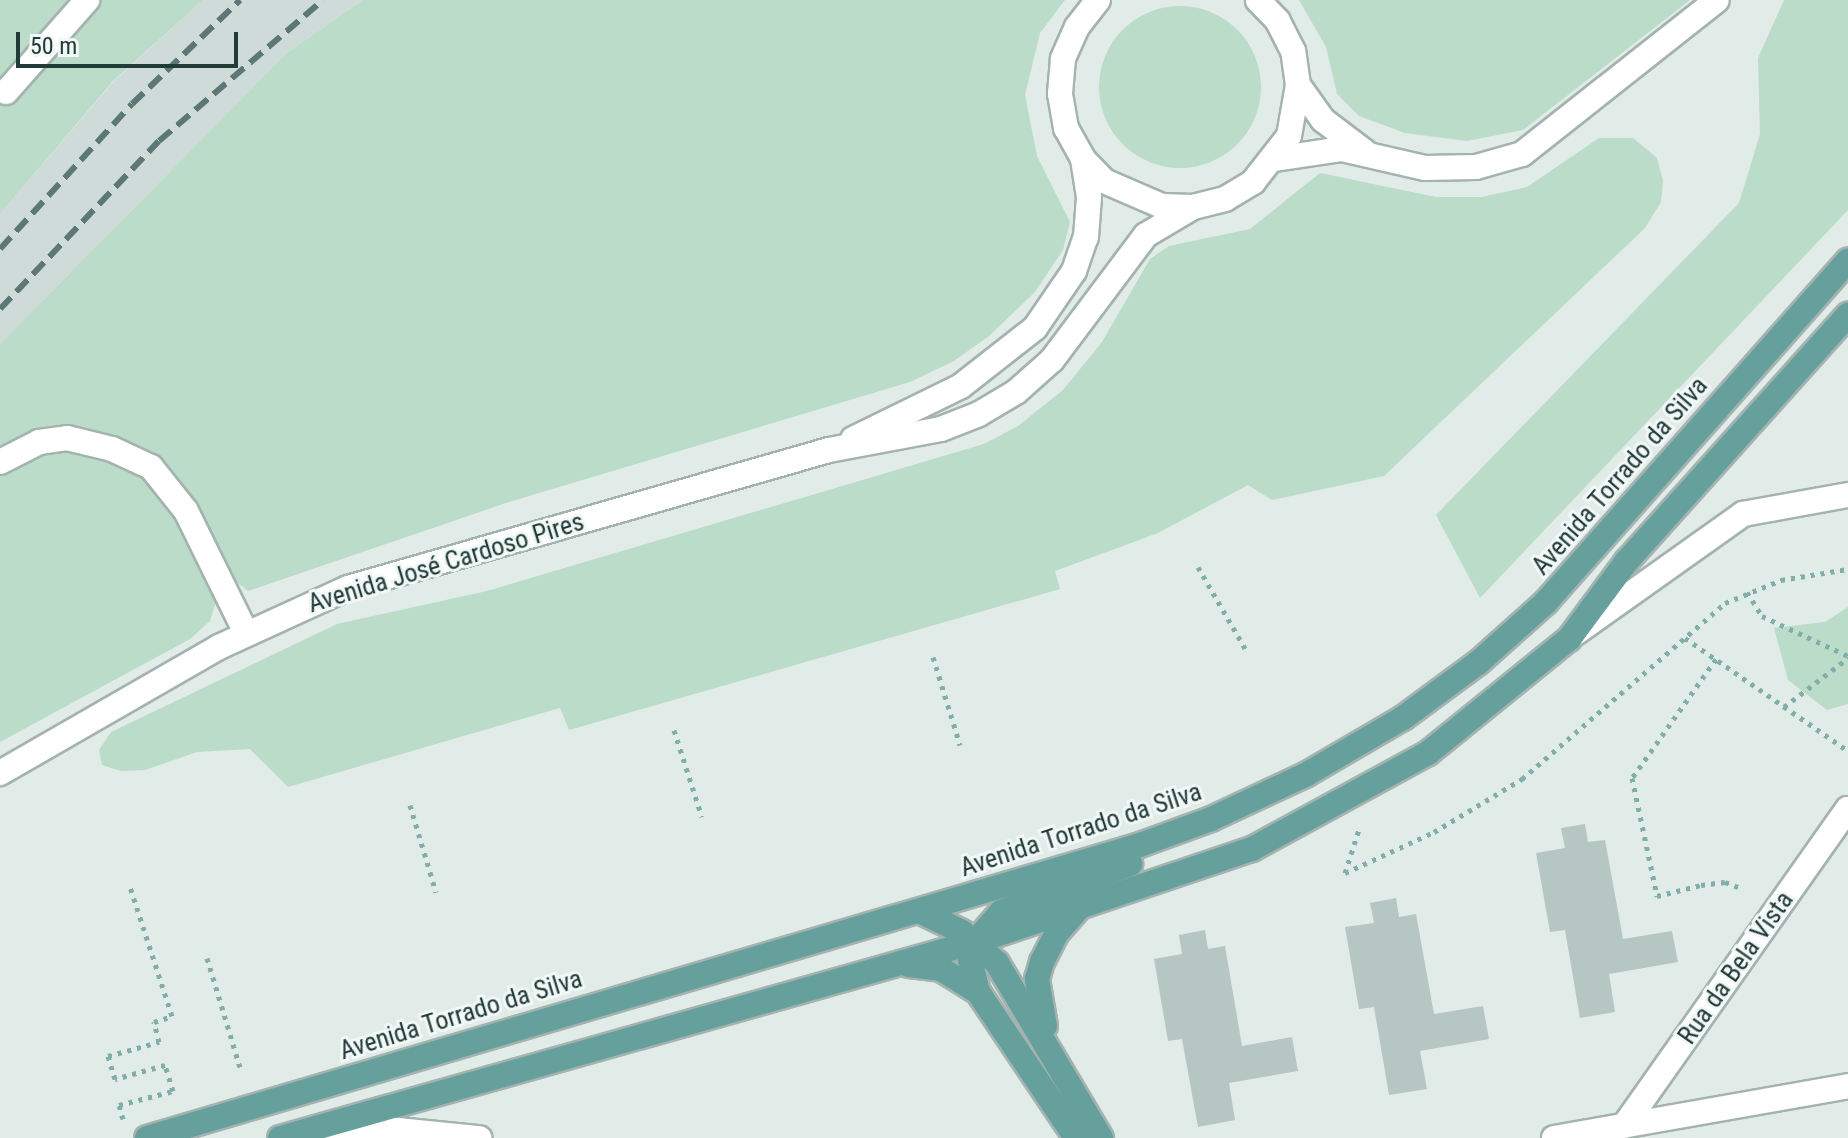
<!DOCTYPE html>
<meta charset="utf-8">
<style>
body{margin:0}
#map{position:relative;width:1848px;height:1138px;overflow:hidden;background:#e1ebe8;font-family:"Roboto Condensed",sans-serif}
div>[style]{position:absolute}
.built>*{inset:0;background:#cfdbd8}
.green>*{inset:0;background:#badcc9}
.round{border-radius:50%}
.building>*{inset:0;background:#b6c6c2}
.path>*{height:5px;margin-top:-2.5px;transform-origin:0;background:repeating-linear-gradient(90deg,#81aea9 0 4px,transparent 0 10px)}
.roads{filter:drop-shadow(2px 0 #a4b3b0) drop-shadow(-2px 0 #a4b3b0) drop-shadow(0 2px #a4b3b0) drop-shadow(0 -2px #a4b3b0)}
.minor>*{height:24px;margin:-12px;padding:0 12px;transform-origin:12px;border-radius:12px;background:#fff}
.major>*{height:24px;margin:-12px;padding:0 12px;transform-origin:12px;border-radius:12px;background:#66a09c}
.rail>*{height:6px;margin-top:-3px;transform-origin:0;background:repeating-linear-gradient(90deg,#5c7775 0 16px,transparent 0 24px)}
span{translate:-50% -50%;white-space:nowrap;text-align:center;line-height:1.15;-webkit-text-stroke:6px #f1f8f6;paint-order:stroke}
.street-label{font-size:26px;color:#213b39}
.scale{position:absolute;left:16px;top:32px;width:222px;height:36px;box-sizing:border-box;border:4px solid #213b39;border-top:0;padding-left:10px;font-size:24px;line-height:28px;white-space:nowrap;color:#213b39;-webkit-text-stroke:6px #f1f8f6;paint-order:stroke}
</style>
<div id="map">
<div class="built">
<div style="clip-path:polygon(203px 0,363px 0,287px 53px,0 344px,0 214px,114px 81px)"></div>
</div>
<div class="green">
<div style="clip-path:polygon(0 0,203px 0,113px 81px,0 214px)"></div>
<div style="clip-path:polygon(363px 0,1065px 0,1040px 33px,1025px 95px,1037px 156px,1070px 222px,1063px 250px,1035px 292px,989px 336px,954px 361px,910px 382px,509px 502px,248px 591px,222px 570px,169px 472px,128px 442px,74px 429px,48px 431px,0 450px,0 344px,287px 53px)"></div>
<div style="clip-path:polygon(1299px 0,1690px 0,1523px 130px,1467px 141px,1405px 133px,1359px 116px,1337px 94px,1326px 47px)"></div>
<div style="clip-path:polygon(1784px 0,1848px 0,1848px 210px,1480px 598px,1436px 515px,1739px 203px,1760px 134px,1758px 58px)"></div>
<div class="round" style="left:1099px;top:6px;width:162px;height:162px"></div>
<div style="clip-path:polygon(1599px 138px,1633px 138px,1657px 158px,1663px 181px,1661px 202px,1645px 228px,1384px 476px,1272px 500px,1248px 485px,1158px 533px,1055px 571px,1060px 589px,569px 730px,560px 708px,288px 787px,250px 749px,197px 752px,145px 770px,121px 771px,102px 765px,99px 750px,111px 732px,337px 624px,487px 591px,984px 444px,1018px 426px,1063px 390px,1102px 342px,1150px 259px,1169px 246px,1250px 229px,1320px 173px,1436px 197px,1482px 197px,1527px 187px)"></div>
<div style="clip-path:polygon(58px 447px,133px 465px,166px 492px,218px 595px,210px 621px,190px 639px,0 742px,0 471px)"></div>
<div style="clip-path:polygon(1848px 607px,1848px 704px,1827px 710px,1788px 680px,1774px 628px,1825px 622px)"></div>
</div>
<div class="building">
<div style="clip-path:polygon(1585px 824px,1588px 842px,1605px 840px,1623px 939px,1672px 931px,1678px 962px,1609px 974px,1615px 1012px,1580px 1018px,1565px 930px,1550px 932px,1536px 853px,1565px 848px,1561px 828px)"></div>
<div style="clip-path:polygon(1396px 898px,1399px 917px,1416px 914px,1434px 1014px,1483px 1006px,1489px 1039px,1420px 1051px,1427px 1089px,1389px 1095px,1374px 1007px,1359px 1009px,1345px 927px,1374px 923px,1370px 903px)"></div>
<div style="clip-path:polygon(1205px 930px,1208px 949px,1225px 946px,1242px 1046px,1292px 1037px,1298px 1071px,1229px 1083px,1235px 1120px,1198px 1127px,1182px 1039px,1168px 1041px,1154px 959px,1182px 954px,1179px 935px)"></div>
</div>
<div class="path">
<div style="left:1198px;top:567px;width:98px;rotate:60deg"></div>
<div style="left:1747px;top:592px;width:28px;rotate:58deg"></div>
<div style="left:1762px;top:616px;width:95px;rotate:24.9deg"></div>
<div style="left:1685px;top:638px;width:198px;rotate:34.7deg"></div>
<div style="left:933px;top:657px;width:92px;rotate:72.9deg"></div>
<div style="left:1716px;top:659px;width:146px;rotate:125.2deg"></div>
<div style="left:1632px;top:778px;width:121px;rotate:78deg"></div>
<div style="left:1657px;top:896px;width:45px;rotate:-14deg"></div>
<div style="left:1701px;top:885px;width:24px;rotate:-7deg"></div>
<div style="left:1725px;top:882px;width:19px;rotate:21deg"></div>
<div style="left:1784px;top:707px;width:81px;rotate:-37.4deg"></div>
<div style="left:674px;top:730px;width:91px;rotate:72.2deg"></div>
<div style="left:410px;top:805px;width:91px;rotate:73.4deg"></div>
<div style="left:1345px;top:873px;width:98px;rotate:-24.7deg"></div>
<div style="left:1434px;top:832px;width:103px;rotate:-31.1deg"></div>
<div style="left:1522px;top:779px;width:269px;rotate:-40.9deg"></div>
<div style="left:1725px;top:603px;width:61px;rotate:-22.3deg"></div>
<div style="left:1781px;top:580px;width:68px;rotate:-9.3deg"></div>
<div style="left:1345px;top:873px;width:46px;rotate:-72.3deg"></div>
<div style="left:207px;top:958px;width:114px;rotate:73.2deg"></div>
<div style="left:123px;top:1119px;width:15px;rotate:-106deg"></div>
<div style="left:119px;top:1105px;width:56px;rotate:-14.5deg"></div>
<div style="left:173px;top:1091px;width:27px;rotate:-107deg"></div>
<div style="left:165px;top:1065px;width:52px;rotate:164.4deg"></div>
<div style="left:115px;top:1079px;width:24px;rotate:-107deg"></div>
<div style="left:108px;top:1056px;width:53px;rotate:-15.4deg"></div>
<div style="left:159px;top:1042px;width:21px;rotate:-104deg"></div>
<div style="left:154px;top:1022px;width:19px;rotate:-18deg"></div>
<div style="left:172px;top:1016px;width:139px;rotate:-108deg"></div>
</div>
<div class="roads">
<div class="minor">
<div style="left:1098px;top:0;width:34px;rotate:128deg"></div>
<div style="left:1077px;top:27px;width:35px;rotate:114deg"></div>
<div style="left:1063px;top:59px;width:35px;rotate:95deg"></div>
<div style="left:1060px;top:94px;width:35px;rotate:80deg"></div>
<div style="left:1066px;top:128px;width:35px;rotate:61deg"></div>
<div style="left:1083px;top:159px;width:30px;rotate:46deg"></div>
<div style="left:1104px;top:181px;width:63px;rotate:23.3deg"></div>
<div style="left:1162px;top:206px;width:31px;rotate:2deg"></div>
<div style="left:1193px;top:207px;width:33px;rotate:-14deg"></div>
<div style="left:1225px;top:199px;width:33px;rotate:-31deg"></div>
<div style="left:1253px;top:182px;width:58px;rotate:-52deg"></div>
<div style="left:1289px;top:136px;width:52px;rotate:-80deg"></div>
<div style="left:1298px;top:85px;width:34px;rotate:-98deg"></div>
<div style="left:1293px;top:51px;width:34px;rotate:-117deg"></div>
<div style="left:1278px;top:21px;width:29px;rotate:-134deg"></div>
<div style="left:1298px;top:85px;width:43px;rotate:54.5deg"></div>
<div style="left:1323px;top:120px;width:53px;rotate:37.3deg"></div>
<div style="left:6px;top:92px;width:123px;rotate:-48.6deg"></div>
<div style="left:1275px;top:159px;width:68px;rotate:-8.5deg"></div>
<div style="left:1342px;top:149px;width:85px;rotate:12.9deg"></div>
<div style="left:1425px;top:168px;width:51px;rotate:-1.1deg"></div>
<div style="left:1476px;top:167px;width:48px;rotate:-15.8deg"></div>
<div style="left:1522px;top:154px;width:248px;rotate:-38.3deg"></div>
<div style="left:853px;top:439px;width:120px;rotate:-26.1deg"></div>
<div style="left:961px;top:386px;width:94px;rotate:-38.1deg"></div>
<div style="left:1035px;top:328px;width:69px;rotate:-55.6deg"></div>
<div style="left:1074px;top:271px;width:36px;rotate:-71deg"></div>
<div style="left:1086px;top:237px;width:40px;rotate:-85.7deg"></div>
<div style="left:1089px;top:197px;width:38px;rotate:-99deg"></div>
<div style="left:0;top:462px;width:44px;rotate:-27.1deg"></div>
<div style="left:39px;top:442px;width:28px;rotate:-8deg"></div>
<div style="left:67px;top:438px;width:46px;rotate:13.7deg"></div>
<div style="left:112px;top:449px;width:43px;rotate:24.8deg"></div>
<div style="left:151px;top:467px;width:56px;rotate:51.5deg"></div>
<div style="left:186px;top:511px;width:136px;rotate:63.8deg"></div>
<div style="left:1577px;top:632px;width:204px;rotate:-35.4deg"></div>
<div style="left:1743px;top:514px;width:107px;rotate:-10.3deg"></div>
<div style="left:0;top:773px;width:253px;rotate:-29.9deg"></div>
<div style="left:219px;top:647px;width:142px;rotate:-24.6deg"></div>
<div style="left:348px;top:588px;width:500px;rotate:-16.01deg"></div>
<div style="left:829px;top:450px;width:114px;rotate:-10.6deg"></div>
<div style="left:941px;top:429px;width:41px;rotate:-21.5deg"></div>
<div style="left:979px;top:414px;width:43px;rotate:-30.7deg"></div>
<div style="left:1016px;top:392px;width:48px;rotate:-41.6deg"></div>
<div style="left:1052px;top:360px;width:156px;rotate:-53.1deg"></div>
<div style="left:1146px;top:235px;width:55px;rotate:-30.8deg"></div>
<div style="left:1624px;top:1126px;width:388px;rotate:-54.8deg"></div>
<div style="left:332px;top:1131px;width:36px;rotate:-6deg"></div>
<div style="left:368px;top:1127px;width:112px;rotate:5.7deg"></div>
<div style="left:1554px;top:1138px;width:299px;rotate:-10deg"></div>
</div>
<div class="major">
<div style="left:919px;top:911px;width:48px;rotate:26deg"></div>
<div style="left:962px;top:932px;width:47px;rotate:41.5deg"></div>
<div style="left:997px;top:963px;width:204px;rotate:59.3deg"></div>
<div style="left:909px;top:965px;width:32px;rotate:7deg"></div>
<div style="left:941px;top:969px;width:44px;rotate:31.9deg"></div>
<div style="left:978px;top:992px;width:176px;rotate:56.1deg"></div>
<div style="left:978px;top:992px;width:34px;rotate:-104deg"></div>
<div style="left:970px;top:959px;width:18px;rotate:-74deg"></div>
<div style="left:975px;top:942px;width:40px;rotate:-49deg"></div>
<div style="left:1001px;top:912px;width:138px;rotate:-20.4deg"></div>
<div style="left:1045px;top:1026px;width:48px;rotate:-99.7deg"></div>
<div style="left:1037px;top:979px;width:18px;rotate:-74deg"></div>
<div style="left:1042px;top:962px;width:33px;rotate:-63deg"></div>
<div style="left:1057px;top:933px;width:37px;rotate:-49deg"></div>
<div style="left:147px;top:1138px;width:1032px;rotate:-16.43deg"></div>
<div style="left:1137px;top:846px;width:79px;rotate:-20deg"></div>
<div style="left:1211px;top:819px;width:106px;rotate:-25.1deg"></div>
<div style="left:1307px;top:774px;width:111px;rotate:-30.3deg"></div>
<div style="left:1403px;top:718px;width:94px;rotate:-36.4deg"></div>
<div style="left:1479px;top:662px;width:90px;rotate:-41.8deg"></div>
<div style="left:1546px;top:602px;width:456px;rotate:-48.5deg"></div>
<div style="left:280px;top:1138px;width:722px;rotate:-15.75deg"></div>
<div style="left:975px;top:942px;width:292px;rotate:-18.6deg"></div>
<div style="left:1252px;top:849px;width:200px;rotate:-28.6deg"></div>
<div style="left:1428px;top:753px;width:181px;rotate:-39deg"></div>
<div style="left:1569px;top:639px;width:97px;rotate:-53.4deg"></div>
<div style="left:1627px;top:561px;width:331px;rotate:-48.1deg"></div>
</div>
</div>
<div class="rail">
<div style="left:0;top:249px;width:196px;rotate:-47.7deg"></div>
<div style="left:132px;top:104px;width:150px;rotate:-43.9deg"></div>
<div style="left:0;top:309px;width:231px;rotate:-46.6deg"></div>
<div style="left:159px;top:141px;width:216px;rotate:-40.7deg"></div>
</div>
<div class="street-label">
<span style="left:1620px;top:476px;rotate:-49deg">Avenida Torrado da Silva</span>
<span style="left:446px;top:563px;rotate:-17deg">Avenida José Cardoso Pires</span>
<span style="left:1081px;top:830px;rotate:-18deg">Avenida Torrado da Silva</span>
<span style="left:1736px;top:968px;rotate:-55deg">Rua da Bela Vista</span>
<span style="left:461px;top:1015px;rotate:-17deg">Avenida Torrado da Silva</span>
</div>
<div class="scale">50 m</div>
</div>
